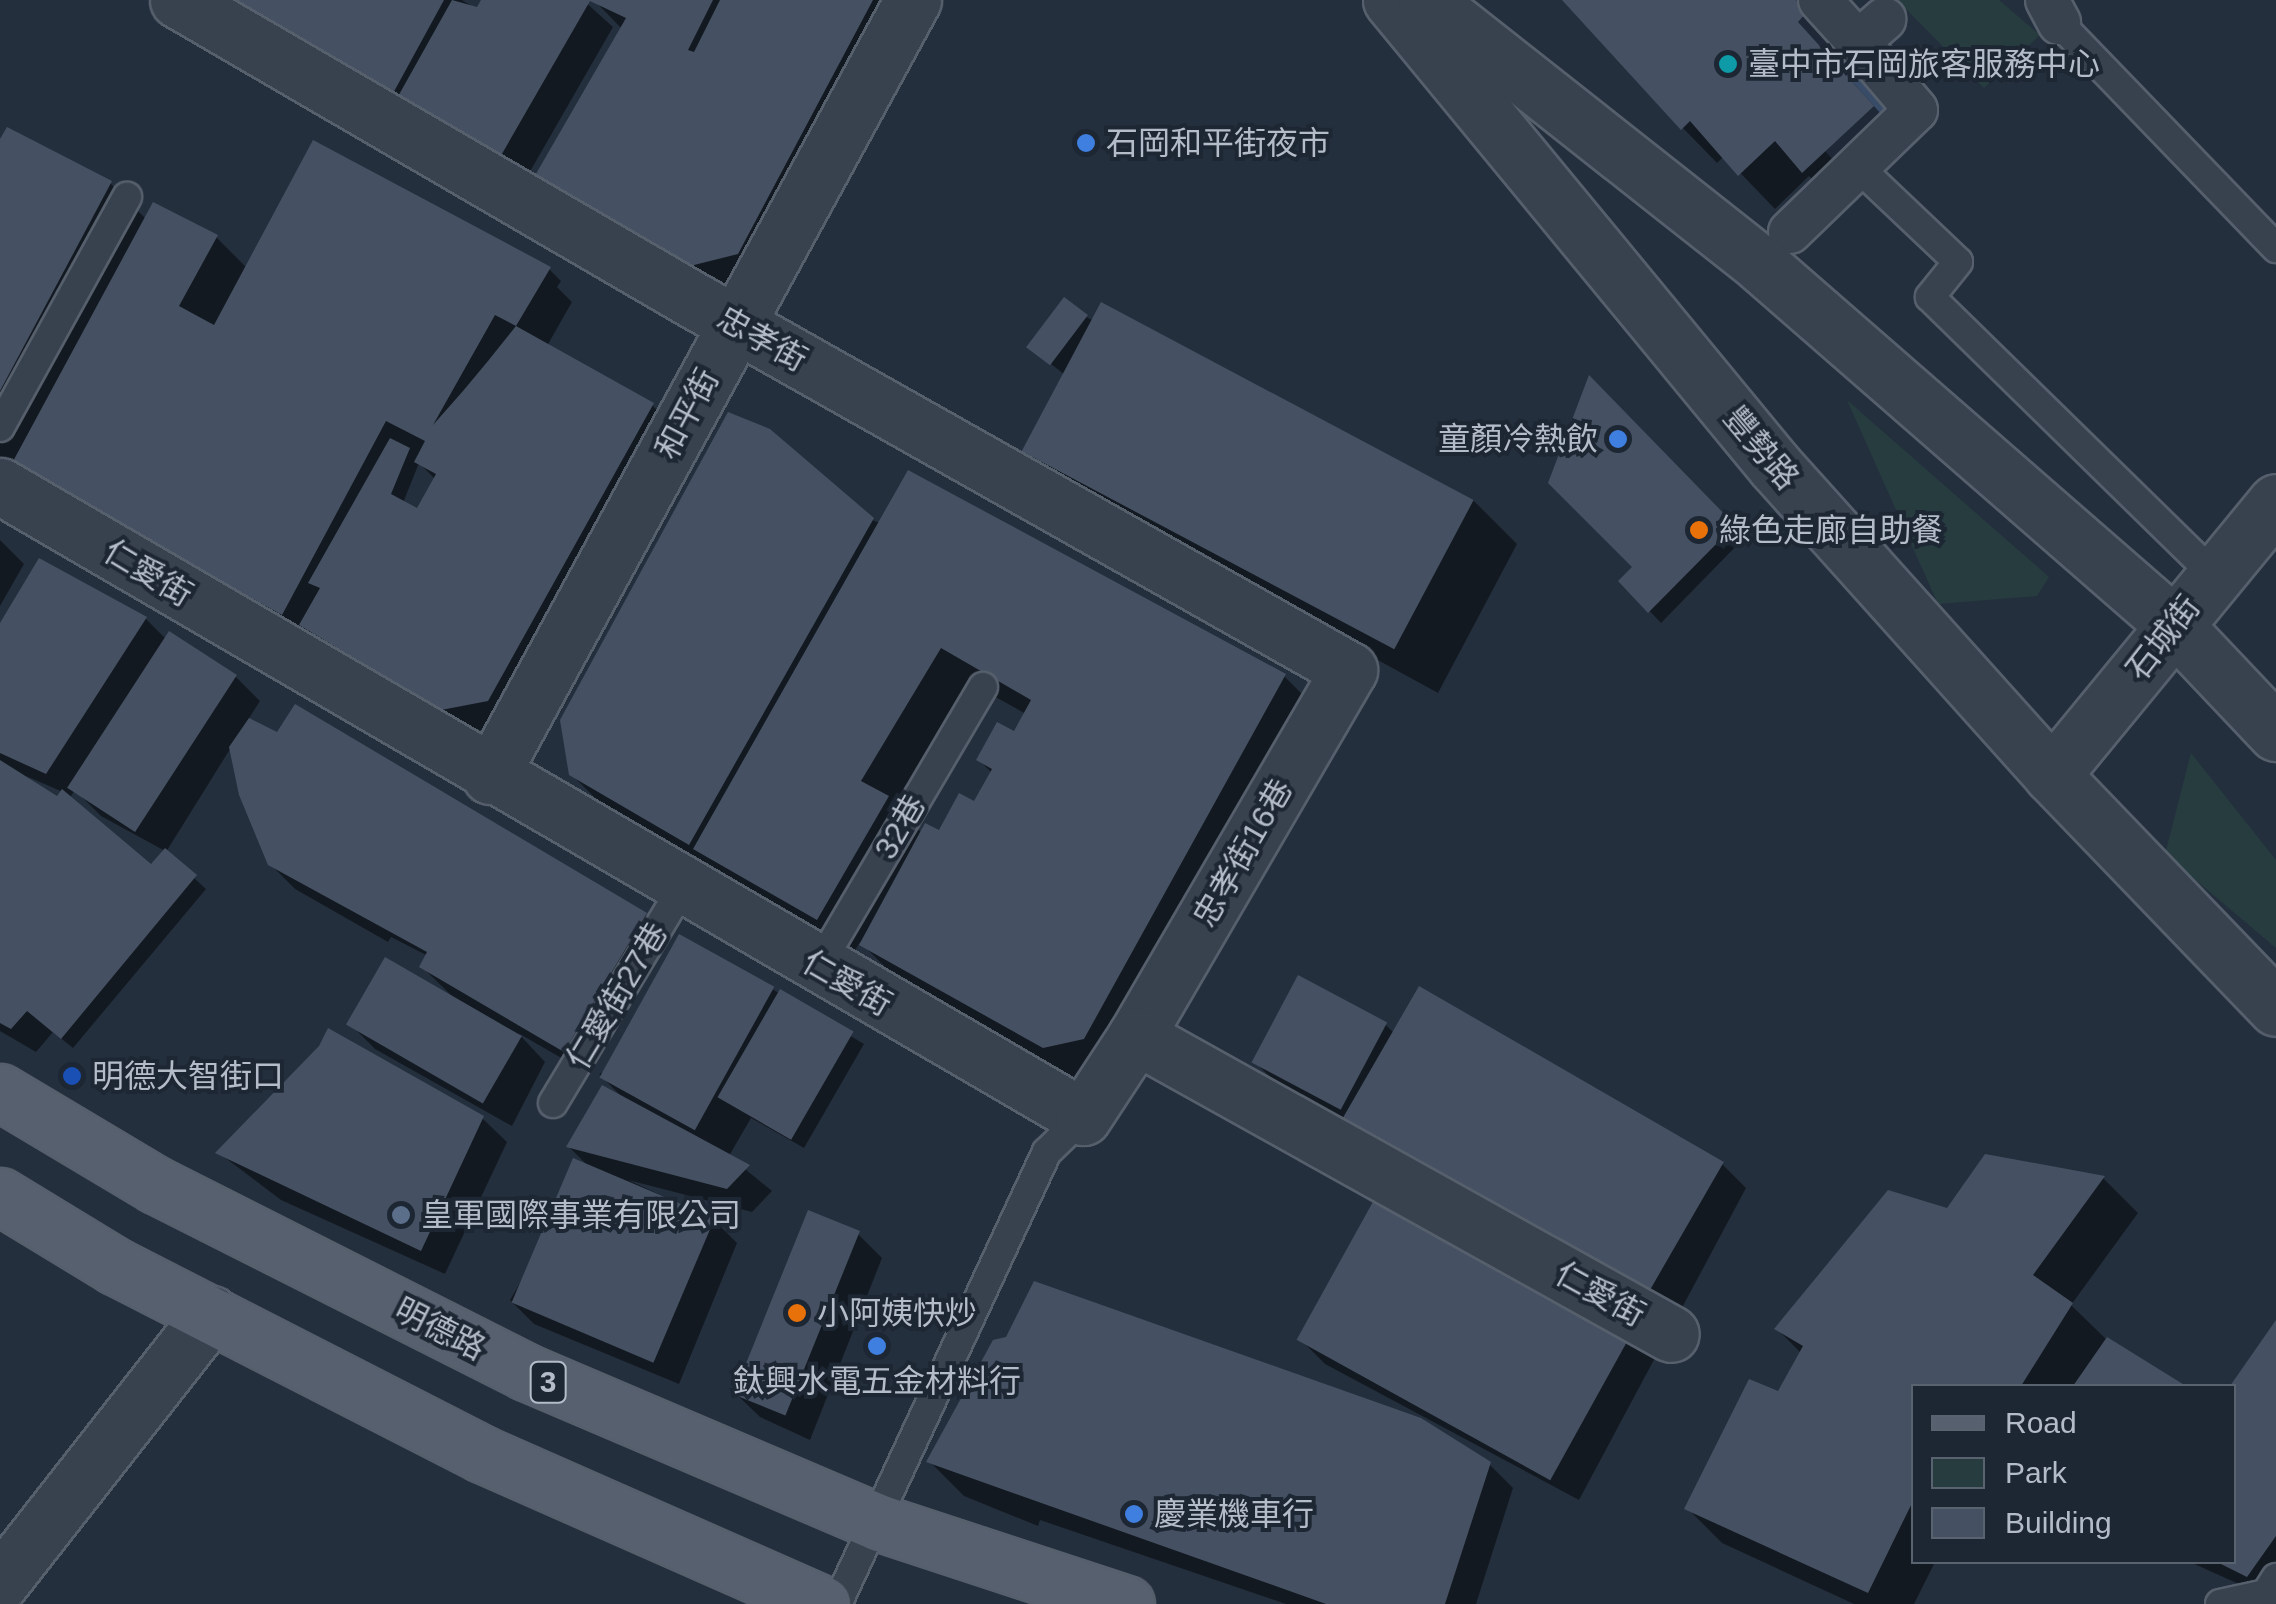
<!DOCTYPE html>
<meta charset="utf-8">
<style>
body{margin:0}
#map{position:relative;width:2276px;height:1604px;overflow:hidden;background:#242f3e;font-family:Helvetica,"Noto Sans TC",sans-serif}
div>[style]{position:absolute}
.green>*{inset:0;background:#263c3f}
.water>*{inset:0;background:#394c67}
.shadow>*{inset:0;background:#0007}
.building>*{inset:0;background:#455162;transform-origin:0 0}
.roads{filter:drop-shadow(2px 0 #565f6c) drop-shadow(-2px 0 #565f6c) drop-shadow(0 2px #565f6c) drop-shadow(0 -2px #565f6c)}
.service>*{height:28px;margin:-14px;padding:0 14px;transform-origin:14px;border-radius:14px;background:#38414e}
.pedestrian>*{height:42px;margin:-21px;padding:0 21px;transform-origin:21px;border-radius:21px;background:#38414e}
.minor>*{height:55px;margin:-27.5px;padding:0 27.5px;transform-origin:27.5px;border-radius:27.5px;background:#38414e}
.tertiary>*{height:55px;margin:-27.5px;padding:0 27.5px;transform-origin:27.5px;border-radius:27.5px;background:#38414e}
.primary>*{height:55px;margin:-27.5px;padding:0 27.5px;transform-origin:27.5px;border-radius:27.5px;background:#56606e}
.dots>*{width:28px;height:28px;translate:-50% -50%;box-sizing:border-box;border:5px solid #1d2633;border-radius:50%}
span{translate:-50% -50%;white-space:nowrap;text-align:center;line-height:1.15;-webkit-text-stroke:8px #1d2633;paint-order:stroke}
.shield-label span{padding:2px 8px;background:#1d2633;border:2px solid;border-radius:8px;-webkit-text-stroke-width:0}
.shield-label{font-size:30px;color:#b4bcc9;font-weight:700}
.poi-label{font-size:32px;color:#b4bcc9}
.left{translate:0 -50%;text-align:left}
.right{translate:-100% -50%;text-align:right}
.street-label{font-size:32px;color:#b4bcc9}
.legend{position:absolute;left:1911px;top:1384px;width:325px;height:180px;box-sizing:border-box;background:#1d2633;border:2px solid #59626f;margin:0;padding:12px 18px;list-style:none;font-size:30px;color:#b4bcc9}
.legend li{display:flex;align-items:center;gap:20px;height:50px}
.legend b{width:50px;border:2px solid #59626f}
</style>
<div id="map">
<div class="green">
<div style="clip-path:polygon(1897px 0,1999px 0,2040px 35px,1984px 88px)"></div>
<div style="clip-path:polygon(1847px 400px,2049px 577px,2037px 596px,1938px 604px)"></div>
<div style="clip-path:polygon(2191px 753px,2276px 860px,2276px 948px,2165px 854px)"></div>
</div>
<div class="water">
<div style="clip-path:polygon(1807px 12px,1899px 113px,1840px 168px,1825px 151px,1798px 22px)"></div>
</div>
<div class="shadow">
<div style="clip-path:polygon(223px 0,462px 0,478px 10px,484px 0,583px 0,613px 27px,524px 182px)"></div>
<div style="clip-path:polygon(594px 0,906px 0,762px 277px,712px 290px,560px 203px,622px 29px)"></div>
<div style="clip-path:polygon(1566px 0,1795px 0,1840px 49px,1831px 58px,1907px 143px,1839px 206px,1809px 176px,1775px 209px,1724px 156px,1717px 163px,1683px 128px)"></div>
<div style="clip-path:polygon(evenodd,0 144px,110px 183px,147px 220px,216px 237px,247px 268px,549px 269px,561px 281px,557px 287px,572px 302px,547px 346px,652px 405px,676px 429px,512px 725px,467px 732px,0 464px,0 144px,419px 463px,436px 480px,419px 511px,403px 503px,419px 463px)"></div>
<div style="clip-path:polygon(1086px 317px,1473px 500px,1517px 544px,1438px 693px,1060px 486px,1025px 451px,1065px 375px,1032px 349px)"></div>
<div style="clip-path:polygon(1590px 380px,1744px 538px,1661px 623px,1621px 581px,1636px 567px)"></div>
<div style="clip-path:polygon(evenodd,872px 520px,1284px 676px,1329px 721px,1090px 1092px,907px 989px,860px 942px,853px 954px,607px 810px,571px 774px,872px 520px,974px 685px,1026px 714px,1015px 735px,979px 760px,992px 773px,951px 840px,922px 833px,899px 810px,974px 685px)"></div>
<div style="clip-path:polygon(0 540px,24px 564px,0 606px)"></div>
<div style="clip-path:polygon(evenodd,146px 619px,167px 640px,236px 677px,260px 701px,248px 720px,646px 915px,670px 938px,589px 1074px,518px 1033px,545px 1062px,512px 1126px,375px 1049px,351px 1025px,452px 996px,422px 967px,428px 956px,391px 937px,388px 942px,295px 889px,270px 864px,232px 746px,166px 852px,206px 889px,73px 1048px,53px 1032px,36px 1052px,0 1031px,0 627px,146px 619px,26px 776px,63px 792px,57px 799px,26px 776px,146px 619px,75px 790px,101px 816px,165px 851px,151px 868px,69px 799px,75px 790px)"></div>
<div style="clip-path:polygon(772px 989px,864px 1044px,804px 1148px,751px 1118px,729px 1156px,772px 1191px,752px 1212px,628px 1180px,713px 1219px,737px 1243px,679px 1384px,534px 1324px,510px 1300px,589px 1167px,569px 1147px,623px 1098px,599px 1074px)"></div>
<div style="clip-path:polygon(1385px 1024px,1396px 1035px,1722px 1164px,1746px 1188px,1676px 1319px,1278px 1085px,1254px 1061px)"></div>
<div style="clip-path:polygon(482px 1118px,507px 1142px,445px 1274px,281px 1200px,219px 1153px)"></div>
<div style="clip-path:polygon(1987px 1157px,2103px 1178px,2138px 1213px,2071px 1305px,2108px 1341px,2181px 1386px,1914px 1386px,1914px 1562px,1935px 1562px,1914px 1604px,1854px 1604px,1722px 1543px,1687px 1508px,1779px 1395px,1802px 1354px,1777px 1329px,1948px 1211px)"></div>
<div style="clip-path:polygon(1380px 1195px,1656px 1356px,1579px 1500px,1325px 1364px,1301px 1340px)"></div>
<div style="clip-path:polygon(858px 1234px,882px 1258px,810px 1440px,760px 1417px,735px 1393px)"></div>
<div style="clip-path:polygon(2276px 1325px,2276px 1594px,2272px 1599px,2190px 1562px,2234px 1562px,2233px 1386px)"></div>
<div style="clip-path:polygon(929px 1461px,1489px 1464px,1513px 1488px,1476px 1604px,1286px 1604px,1040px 1520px,1038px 1526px,964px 1496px)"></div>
</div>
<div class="building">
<div style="clip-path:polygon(216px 0,444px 0,391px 97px)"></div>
<div style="clip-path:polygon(452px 0,477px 7px,481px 0,713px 0,688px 50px,694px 52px,720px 0,873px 0,738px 254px,686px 267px,533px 179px,626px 18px,590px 1px,499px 159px,396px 100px)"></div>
<div style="clip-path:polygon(1562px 0,1796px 0,1807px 12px,1798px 22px,1874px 106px,1802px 173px,1775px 141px,1738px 176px,1690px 121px,1681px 130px)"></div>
<div style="clip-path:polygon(7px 127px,112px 181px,0 391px,0 139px)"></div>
<div style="clip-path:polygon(313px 140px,551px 267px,516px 326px,495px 315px,433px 425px,463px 391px,488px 361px,516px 326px,654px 403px,488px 701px,441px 710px,299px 625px,320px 588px,308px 583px,390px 438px,410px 448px,391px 494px,417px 508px,436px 474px,414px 462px,425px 441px,386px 421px,282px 615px,11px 465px,153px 202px,218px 235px,179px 306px,214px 325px)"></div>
<div style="left:1064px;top:297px;width:30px;height:63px;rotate:37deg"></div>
<div style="left:1101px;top:302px;width:422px;height:169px;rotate:28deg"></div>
<div style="clip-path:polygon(1589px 375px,1735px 525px,1648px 613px,1618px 581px,1632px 567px,1548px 483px)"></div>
<div style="clip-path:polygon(728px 412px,770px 429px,874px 518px,689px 845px,569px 775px,560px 720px)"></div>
<div style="clip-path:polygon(908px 470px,1286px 674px,1084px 1039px,1043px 1048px,859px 945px,925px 823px,939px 830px,959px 793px,974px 801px,992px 769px,976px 760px,997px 722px,1014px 731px,1031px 700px,941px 648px,861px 781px,889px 796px,817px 920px,693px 849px)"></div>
<div style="clip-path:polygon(39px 558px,147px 617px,46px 774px,0 753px,0 623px)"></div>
<div style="left:169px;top:631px;width:81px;height:187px;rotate:33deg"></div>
<div style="clip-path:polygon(295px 704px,647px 913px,564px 1052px,419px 967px,427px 952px,268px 865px,239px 795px,229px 747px,249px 718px,277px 732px)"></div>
<div style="clip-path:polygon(0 760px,57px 796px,62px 789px,151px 864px,165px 848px,197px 875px,61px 1039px,27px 1011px,11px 1029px,0 1023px)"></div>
<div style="left:679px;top:934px;width:109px;height:164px;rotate:29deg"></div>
<div style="left:385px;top:957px;width:158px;height:78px;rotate:30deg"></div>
<div style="left:1298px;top:975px;width:101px;height:99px;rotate:28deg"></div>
<div style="left:1419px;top:986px;width:352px;height:161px;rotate:30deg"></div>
<div style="left:780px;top:989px;width:85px;height:125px;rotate:30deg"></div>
<div style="clip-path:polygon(328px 1028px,484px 1116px,421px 1251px,215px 1153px,319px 1046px)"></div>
<div style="clip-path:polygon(602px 1085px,750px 1165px,727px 1189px,566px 1147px)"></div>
<div style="clip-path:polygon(1985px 1154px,2105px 1176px,2033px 1275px,2073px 1303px,2021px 1386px,1914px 1386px,1914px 1499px,1868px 1593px,1684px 1509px,1749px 1379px,1778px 1391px,1803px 1346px,1774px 1329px,1888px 1190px,1947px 1208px)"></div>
<div style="left:573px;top:1158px;width:154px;height:157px;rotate:23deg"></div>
<div style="left:1379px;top:1191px;width:290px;height:170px;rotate:29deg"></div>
<div style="left:808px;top:1210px;width:56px;height:199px;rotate:22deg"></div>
<div style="clip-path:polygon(1034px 1281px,1421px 1418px,1491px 1462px,1445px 1604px,1326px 1604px,926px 1462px,993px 1340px,1006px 1337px)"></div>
<div style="clip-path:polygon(2276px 1320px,2276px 1536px,2247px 1577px,2217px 1562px,2234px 1562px,2230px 1386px)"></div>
<div style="clip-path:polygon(2107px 1337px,2186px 1386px,2073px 1386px)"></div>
</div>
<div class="roads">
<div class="service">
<div style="left:2059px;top:23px;width:313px;rotate:46deg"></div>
<div style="left:1857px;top:166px;width:139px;rotate:43.5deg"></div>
<div style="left:1958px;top:262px;width:45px;rotate:128.7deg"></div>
<div style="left:1930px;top:297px;width:396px;rotate:44.4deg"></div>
<div style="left:0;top:427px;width:263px;rotate:-61.1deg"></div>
<div style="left:818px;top:967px;width:325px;rotate:-59.5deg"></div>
<div style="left:553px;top:1103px;width:251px;rotate:-59deg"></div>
<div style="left:837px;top:1604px;width:498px;rotate:-65.1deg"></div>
<div style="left:1047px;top:1152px;width:50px;rotate:-44.2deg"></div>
<div style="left:2220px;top:1604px;width:47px;rotate:-12.3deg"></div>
<div style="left:2266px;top:1594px;width:19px;rotate:-58deg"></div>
</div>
<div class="pedestrian">
<div style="left:1820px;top:0;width:57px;rotate:47.9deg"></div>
<div style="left:2047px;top:0;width:26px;rotate:62deg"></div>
<div style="left:1790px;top:232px;width:175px;rotate:-44.1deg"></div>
<div style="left:1916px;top:110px;width:89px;rotate:-130.5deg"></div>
<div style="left:1858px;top:42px;width:35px;rotate:-41deg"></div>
</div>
<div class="minor">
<div style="left:178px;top:0;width:590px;rotate:30.21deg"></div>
<div style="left:688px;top:297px;width:759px;rotate:29.44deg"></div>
<div style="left:1349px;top:670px;width:423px;rotate:120.2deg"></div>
<div style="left:0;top:486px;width:1253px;rotate:30.23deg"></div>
<div style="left:1083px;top:1117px;width:97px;rotate:-56.8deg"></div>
<div style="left:1136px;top:1036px;width:612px;rotate:29.12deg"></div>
<div style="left:490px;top:776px;width:884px;rotate:-61.41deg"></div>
<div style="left:0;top:1583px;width:342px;rotate:-51.9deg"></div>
</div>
<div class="tertiary">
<div style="left:1391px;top:0;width:604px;rotate:50.51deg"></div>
<div style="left:1775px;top:466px;width:415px;rotate:48.1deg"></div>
<div style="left:2052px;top:775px;width:323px;rotate:46.1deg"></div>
<div style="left:1426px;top:0;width:426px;rotate:38.3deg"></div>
<div style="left:1760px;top:264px;width:549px;rotate:41.09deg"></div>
<div style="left:2174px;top:625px;width:149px;rotate:46.6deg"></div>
<div style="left:2052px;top:775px;width:353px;rotate:-50.6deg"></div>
</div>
<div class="primary">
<div style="left:0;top:1092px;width:182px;rotate:30.8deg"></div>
<div style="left:156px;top:1185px;width:415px;rotate:26.8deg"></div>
<div style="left:526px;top:1372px;width:385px;rotate:23.1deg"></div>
<div style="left:880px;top:1523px;width:259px;rotate:18.2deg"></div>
<div style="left:0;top:1196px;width:135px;rotate:31.3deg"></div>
<div style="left:115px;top:1266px;width:412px;rotate:27.1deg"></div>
<div style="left:482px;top:1454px;width:372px;rotate:23.8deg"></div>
</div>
</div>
<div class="dots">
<div style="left:1728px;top:64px;background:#0f9aa8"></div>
<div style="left:1086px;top:143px;background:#3f7fe0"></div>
<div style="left:1618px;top:439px;background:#3f7fe0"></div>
<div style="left:1699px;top:530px;background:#e8710a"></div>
<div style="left:72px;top:1076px;background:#1a4fb4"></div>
<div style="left:401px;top:1215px;background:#5c6f8a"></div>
<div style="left:797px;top:1313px;background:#e8710a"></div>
<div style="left:877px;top:1346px;background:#3f7fe0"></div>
<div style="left:1134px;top:1514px;background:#3f7fe0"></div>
</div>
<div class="shield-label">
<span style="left:548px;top:1382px">3</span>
</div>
<div class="poi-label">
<span class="left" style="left:1748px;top:64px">臺中市石岡旅客服務中心</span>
<span class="left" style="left:1106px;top:143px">石岡和平街夜市</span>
<span class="right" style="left:1598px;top:439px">童顏冷熱飲</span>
<span class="left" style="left:1719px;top:530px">綠色走廊自助餐</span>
<span class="left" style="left:92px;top:1076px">明德大智街口</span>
<span class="left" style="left:421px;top:1215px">皇軍國際事業有限公司</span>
<span class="left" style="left:817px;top:1313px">小阿姨快炒</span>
<span style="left:877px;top:1381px">鈦興水電五金材料行</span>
<span class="left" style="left:1154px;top:1514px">慶業機車行</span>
</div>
<div class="street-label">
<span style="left:762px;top:339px;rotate:29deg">忠孝街</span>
<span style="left:687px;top:414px;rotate:-62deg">和平街</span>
<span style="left:1761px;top:448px;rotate:50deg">豐勢路</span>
<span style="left:148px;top:573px;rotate:31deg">仁愛街</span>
<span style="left:2163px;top:638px;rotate:-52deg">石城街</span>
<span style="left:900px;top:827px;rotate:-60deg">32巷</span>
<span style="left:1243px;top:853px;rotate:-60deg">忠孝街16巷</span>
<span style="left:847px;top:983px;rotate:30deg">仁愛街</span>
<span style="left:617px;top:996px;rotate:-59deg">仁愛街27巷</span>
<span style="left:1600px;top:1294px;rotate:29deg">仁愛街</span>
<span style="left:440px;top:1329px;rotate:27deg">明德路</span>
</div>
<ul class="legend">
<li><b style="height:12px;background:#56606e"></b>Road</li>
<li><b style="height:28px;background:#263c3f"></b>Park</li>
<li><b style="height:28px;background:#455162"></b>Building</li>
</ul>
</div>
